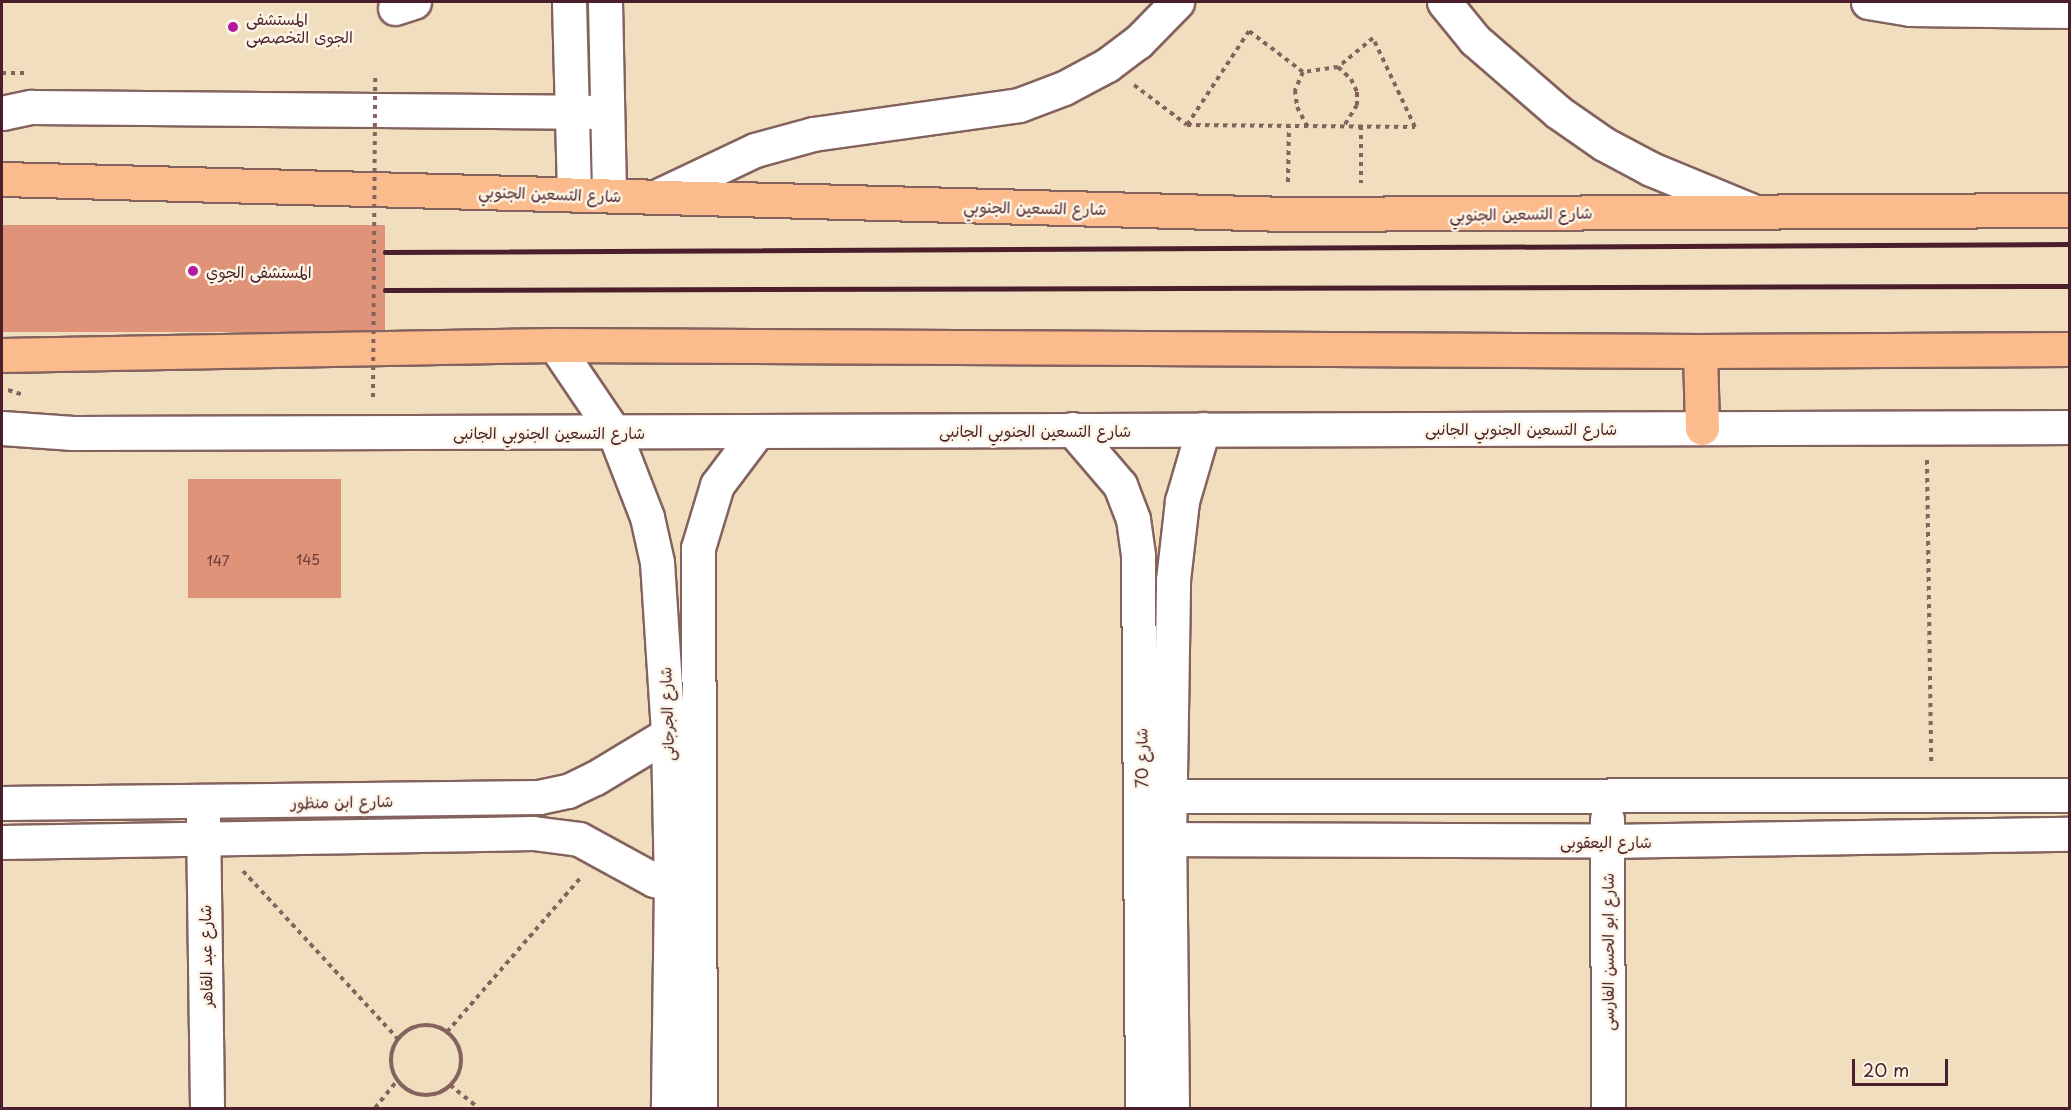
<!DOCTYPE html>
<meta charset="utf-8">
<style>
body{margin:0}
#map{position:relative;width:2071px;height:1110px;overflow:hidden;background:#f1debe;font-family:"Playpen Sans","Playpen Sans Arabic",sans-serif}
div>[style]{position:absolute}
.building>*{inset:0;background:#df9379;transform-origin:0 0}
.path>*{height:4px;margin-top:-2px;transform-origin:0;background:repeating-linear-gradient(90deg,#84625e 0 4.5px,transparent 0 9px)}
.path>.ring{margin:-2px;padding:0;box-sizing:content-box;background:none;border:4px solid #84625e;border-radius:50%}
.roads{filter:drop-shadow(2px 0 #84625e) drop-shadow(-2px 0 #84625e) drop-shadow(0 2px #84625e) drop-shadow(0 -2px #84625e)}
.minor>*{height:33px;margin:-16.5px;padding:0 16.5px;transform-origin:16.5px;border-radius:16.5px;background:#fff}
.highway>*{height:33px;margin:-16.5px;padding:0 16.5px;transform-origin:16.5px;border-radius:16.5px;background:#fbbb8c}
.rail>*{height:4.5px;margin:-2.25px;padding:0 2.25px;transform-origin:2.25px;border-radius:2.25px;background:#4a1f2b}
.path-bridge>*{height:4px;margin-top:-2px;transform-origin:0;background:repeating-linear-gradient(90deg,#84625e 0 4.5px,transparent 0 9px)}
.dots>*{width:16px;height:16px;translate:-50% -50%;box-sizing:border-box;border:3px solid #fcf5e5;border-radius:50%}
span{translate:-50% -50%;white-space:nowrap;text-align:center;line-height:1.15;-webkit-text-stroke:5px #fcf5e5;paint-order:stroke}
.number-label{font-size:14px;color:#6f3c3e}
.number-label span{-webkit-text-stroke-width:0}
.poi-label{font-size:16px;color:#4a1f2b}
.left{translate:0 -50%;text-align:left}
.street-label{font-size:16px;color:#4a1f2b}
.frame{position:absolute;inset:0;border:3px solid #4a1f2b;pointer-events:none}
.scale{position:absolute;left:1852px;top:1059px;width:96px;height:27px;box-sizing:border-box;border:3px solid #4a1f2b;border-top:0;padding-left:8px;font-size:18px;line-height:21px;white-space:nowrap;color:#4a1f2b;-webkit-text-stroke:4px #fcf5e5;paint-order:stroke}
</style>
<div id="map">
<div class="building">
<div style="left:2px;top:225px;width:383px;height:107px"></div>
<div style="left:188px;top:479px;width:153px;height:119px"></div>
</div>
<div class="path">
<div style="left:1338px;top:67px;width:18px;rotate:43deg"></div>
<div style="left:1351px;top:79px;width:14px;rotate:65deg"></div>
<div style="left:1357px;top:92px;width:13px;rotate:90deg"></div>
<div style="left:1357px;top:105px;width:25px;rotate:122deg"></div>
<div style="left:1303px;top:72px;width:20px;rotate:114deg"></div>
<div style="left:1295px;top:90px;width:17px;rotate:83deg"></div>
<div style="left:1297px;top:107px;width:21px;rotate:62deg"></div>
<div style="left:2px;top:73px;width:22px"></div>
<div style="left:1134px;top:85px;width:66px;rotate:37deg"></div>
<div style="left:1187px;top:125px;width:228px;rotate:0.5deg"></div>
<div style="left:1415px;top:127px;width:98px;rotate:-115.3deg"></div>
<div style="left:1373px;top:38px;width:45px;rotate:140.4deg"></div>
<div style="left:1338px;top:67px;width:35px;rotate:172deg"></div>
<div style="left:1303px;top:72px;width:68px;rotate:-142.8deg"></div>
<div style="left:1249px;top:31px;width:113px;rotate:123.4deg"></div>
<div style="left:1361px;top:126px;width:57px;rotate:90deg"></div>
<div style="left:1288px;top:182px;width:56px;rotate:-89deg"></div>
<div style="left:8px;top:390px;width:16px;rotate:18deg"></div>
<div style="left:1927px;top:460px;width:302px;rotate:89.2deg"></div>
<div style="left:243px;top:871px;width:229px;rotate:47.3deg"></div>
<div class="ring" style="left:391px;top:1025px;width:66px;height:66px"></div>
<div style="left:447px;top:1032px;width:206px;rotate:-49.1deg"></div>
<div style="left:450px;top:1085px;width:36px;rotate:39deg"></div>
<div style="left:375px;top:1108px;width:36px;rotate:-51deg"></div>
</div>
<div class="roads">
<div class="minor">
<div style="left:569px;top:2px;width:190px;rotate:88.5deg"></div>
<div style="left:605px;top:2px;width:192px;rotate:88.8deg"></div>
<div style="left:1444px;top:2px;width:49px;rotate:50.8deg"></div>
<div style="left:1475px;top:40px;width:110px;rotate:40.9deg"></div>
<div style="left:1558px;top:112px;width:56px;rotate:34.8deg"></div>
<div style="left:1604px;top:144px;width:53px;rotate:28deg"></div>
<div style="left:1651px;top:169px;width:110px;rotate:22.4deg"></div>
<div style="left:1868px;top:2px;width:43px;rotate:9.5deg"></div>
<div style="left:1910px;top:9px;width:160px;rotate:0.7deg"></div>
<div style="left:395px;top:8px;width:20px;rotate:-18deg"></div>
<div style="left:2px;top:113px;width:30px;rotate:-12deg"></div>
<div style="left:31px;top:107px;width:576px;rotate:0.5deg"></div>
<div style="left:658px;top:196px;width:107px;rotate:-25.4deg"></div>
<div style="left:755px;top:150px;width:60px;rotate:-15.4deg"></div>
<div style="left:813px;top:134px;width:208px;rotate:-8deg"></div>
<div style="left:1019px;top:105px;width:48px;rotate:-20.7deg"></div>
<div style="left:1064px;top:88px;width:49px;rotate:-28.1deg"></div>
<div style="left:1107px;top:65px;width:39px;rotate:-37deg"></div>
<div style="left:1138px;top:42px;width:56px;rotate:-45.7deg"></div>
<div style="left:555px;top:345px;width:105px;rotate:55.9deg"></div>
<div style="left:614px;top:432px;width:91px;rotate:68.8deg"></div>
<div style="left:647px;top:517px;width:46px;rotate:77.5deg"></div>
<div style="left:657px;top:562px;width:172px;rotate:86.3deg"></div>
<div style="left:668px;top:734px;width:151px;rotate:88.9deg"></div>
<div style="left:671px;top:885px;width:223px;rotate:90.8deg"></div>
<div style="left:2px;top:428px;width:71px;rotate:4deg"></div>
<div style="left:73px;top:433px;width:1997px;rotate:-0.17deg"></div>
<div style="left:1072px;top:429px;width:74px;rotate:49.4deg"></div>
<div style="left:1120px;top:485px;width:36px;rotate:69deg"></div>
<div style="left:1133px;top:519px;width:37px;rotate:82deg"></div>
<div style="left:1138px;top:556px;width:552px;rotate:89.58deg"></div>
<div style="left:1142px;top:796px;width:928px;rotate:-0.06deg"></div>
<div style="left:2px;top:803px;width:537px;rotate:-0.64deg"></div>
<div style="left:539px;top:797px;width:30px;rotate:-12deg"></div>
<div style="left:568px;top:791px;width:30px;rotate:-26deg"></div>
<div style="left:595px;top:778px;width:85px;rotate:-31.1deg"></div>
<div style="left:203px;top:819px;width:289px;rotate:89.2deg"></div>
<div style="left:1607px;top:819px;width:289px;rotate:89.8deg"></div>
<div style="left:1142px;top:839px;width:465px;rotate:0.2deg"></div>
<div style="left:1607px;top:841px;width:463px;rotate:-0.9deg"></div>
<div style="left:2px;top:842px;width:531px;rotate:-0.97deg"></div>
<div style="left:533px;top:833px;width:46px;rotate:7.4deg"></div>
<div style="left:579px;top:839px;width:85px;rotate:28.7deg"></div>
<div style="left:654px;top:880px;width:18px;rotate:16deg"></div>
<div style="left:671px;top:885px;width:27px"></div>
<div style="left:700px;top:1108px;width:560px;rotate:-90.2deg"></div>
<div style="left:698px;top:548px;width:66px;rotate:-73.2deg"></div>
<div style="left:717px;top:485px;width:66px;rotate:-53deg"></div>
<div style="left:1172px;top:1108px;width:267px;rotate:-90.6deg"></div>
<div style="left:1169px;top:841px;width:261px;rotate:-89.1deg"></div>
<div style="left:1173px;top:580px;width:80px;rotate:-83.5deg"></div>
<div style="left:1182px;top:501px;width:75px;rotate:-73.7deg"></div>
</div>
<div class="highway">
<div style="left:2px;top:179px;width:1285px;rotate:1.56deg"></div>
<div style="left:1287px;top:214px;width:783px;rotate:-0.29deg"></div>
<div style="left:1700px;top:351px;width:77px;rotate:88.5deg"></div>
<div style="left:2px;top:355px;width:553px;rotate:-1.04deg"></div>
<div style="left:555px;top:345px;width:1145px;rotate:0.3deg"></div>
<div style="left:1700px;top:351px;width:370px;rotate:-0.3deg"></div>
</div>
</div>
<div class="rail">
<div style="left:385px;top:252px;width:1685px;rotate:-0.27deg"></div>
<div style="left:385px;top:290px;width:1685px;rotate:-0.14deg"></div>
</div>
<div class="path-bridge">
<div style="left:373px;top:397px;width:321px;rotate:-89.6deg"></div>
</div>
<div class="dots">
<div style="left:233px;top:27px;background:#b5179e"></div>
<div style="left:193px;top:271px;background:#b5179e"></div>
</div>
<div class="number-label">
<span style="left:308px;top:560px">145</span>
<span style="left:218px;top:561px">147</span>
</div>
<div class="poi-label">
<span class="left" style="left:246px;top:27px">المستشفى<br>الجوى التخصصى</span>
<span class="left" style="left:206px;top:271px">المستشفى الجوي</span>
</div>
<div class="street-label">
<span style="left:550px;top:193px;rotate:2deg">شارع التسعين الجنوبي</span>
<span style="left:1035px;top:207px;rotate:1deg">شارع التسعين الجنوبي</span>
<span style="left:1521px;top:213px;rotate:-1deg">شارع التسعين الجنوبي</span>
<span style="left:1521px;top:428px">شارع التسعين الجنوبي الجانبى</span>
<span style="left:1035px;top:430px">شارع التسعين الجنوبي الجانبى</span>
<span style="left:549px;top:432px">شارع التسعين الجنوبي الجانبى</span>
<span style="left:666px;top:714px;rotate:-92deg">شارع الجرجانى</span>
<span style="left:1141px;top:758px;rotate:-91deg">شارع 70</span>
<span style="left:342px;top:801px;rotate:-1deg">شارع ابن منظور</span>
<span style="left:1606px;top:841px">شارع اليعقوبى</span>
<span style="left:1607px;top:952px;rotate:-90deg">شارع ابو الحسن الفارسى</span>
<span style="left:205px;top:956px;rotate:-91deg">شارع عبد القاهر</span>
</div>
<div class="frame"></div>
<div class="scale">20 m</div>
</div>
